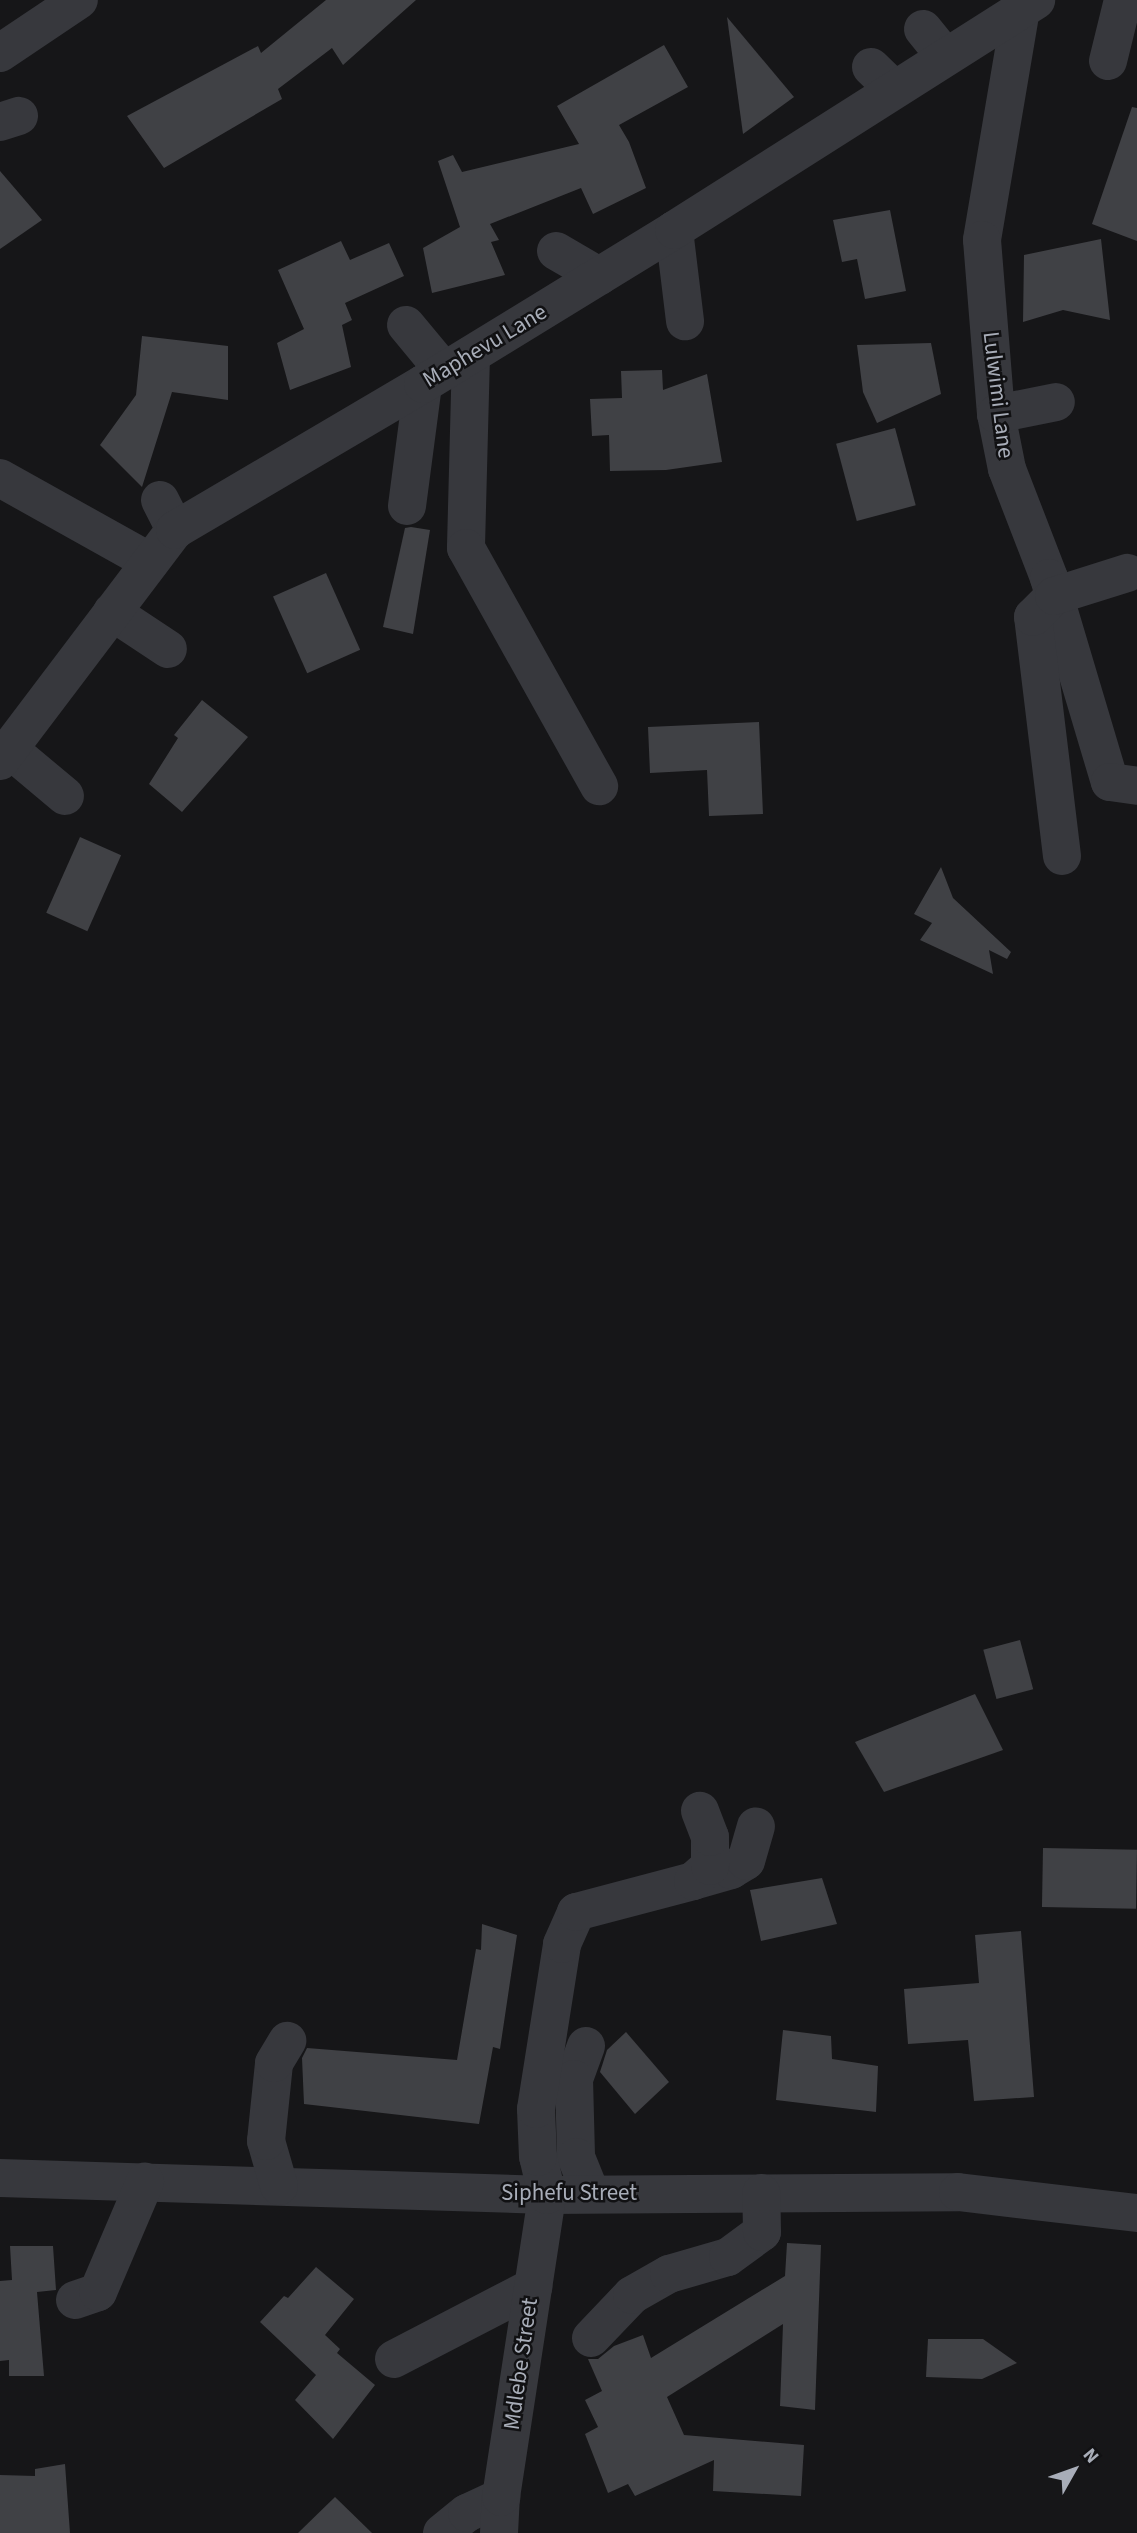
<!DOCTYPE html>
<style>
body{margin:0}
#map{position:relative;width:1137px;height:2533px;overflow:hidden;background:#161618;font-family:"Source Sans 3",sans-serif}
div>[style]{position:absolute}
.building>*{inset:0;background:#404145;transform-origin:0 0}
.street>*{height:38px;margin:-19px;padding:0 19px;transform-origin:19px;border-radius:19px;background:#37383d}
span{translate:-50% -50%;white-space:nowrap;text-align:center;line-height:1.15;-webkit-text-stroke:5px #111113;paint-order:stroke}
.street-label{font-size:23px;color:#a8adb8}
.north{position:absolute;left:1039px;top:2435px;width:70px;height:70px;-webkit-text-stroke:5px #111113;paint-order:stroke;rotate:50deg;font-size:19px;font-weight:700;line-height:28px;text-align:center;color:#a8adb8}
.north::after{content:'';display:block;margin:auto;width:24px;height:32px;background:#a8adb8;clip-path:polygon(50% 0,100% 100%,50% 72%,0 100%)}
</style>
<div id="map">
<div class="building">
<div style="clip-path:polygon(326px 0,416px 0,343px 65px,332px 48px,278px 89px,282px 99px,164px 168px,127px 116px,258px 46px,261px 53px)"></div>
<div style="clip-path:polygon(727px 17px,794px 97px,743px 134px)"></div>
<div style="clip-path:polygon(664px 45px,688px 87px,619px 125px,629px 142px,646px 188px,593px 214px,581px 188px,490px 224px,499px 240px,491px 242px,505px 275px,432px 293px,423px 248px,460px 227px,438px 161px,453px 155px,462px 172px,579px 144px,557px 106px)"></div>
<div style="clip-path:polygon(1132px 107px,1137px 108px,1137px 241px,1092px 224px)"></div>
<div style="clip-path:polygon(0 171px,42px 220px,0 249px)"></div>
<div style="clip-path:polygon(890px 210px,906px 291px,865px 299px,857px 259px,842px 262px,833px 220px)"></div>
<div style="clip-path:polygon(1101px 239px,1110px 320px,1063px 310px,1023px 322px,1024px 255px)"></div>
<div style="clip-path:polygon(341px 241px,350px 260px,389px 243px,404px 276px,345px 303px,352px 320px,342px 325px,351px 367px,290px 390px,277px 343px,304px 329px,278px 270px)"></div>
<div style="clip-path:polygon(142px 336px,228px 346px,228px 400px,172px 392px,142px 487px,100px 445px,136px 395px)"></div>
<div style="clip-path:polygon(931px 343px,941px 394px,877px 423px,863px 392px,857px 345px)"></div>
<div style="clip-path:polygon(662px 370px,663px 390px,707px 374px,722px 462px,666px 470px,610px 471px,609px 435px,592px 436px,590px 399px,622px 398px,621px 371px)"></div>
<div style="left:895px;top:428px;width:80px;height:61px;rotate:75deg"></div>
<div style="clip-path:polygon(411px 527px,430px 530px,413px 634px,383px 627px,405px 528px)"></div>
<div style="left:326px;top:573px;width:84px;height:58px;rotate:66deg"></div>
<div style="clip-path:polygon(202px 700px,248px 737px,182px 812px,149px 784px,178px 738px,174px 735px)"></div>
<div style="clip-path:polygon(759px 722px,763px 814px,709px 816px,707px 770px,650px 773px,648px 727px)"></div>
<div style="left:80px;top:837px;width:45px;height:83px;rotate:24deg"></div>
<div style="clip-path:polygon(941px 867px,953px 898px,1011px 952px,1007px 959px,989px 950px,993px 974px,920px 940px,932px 923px,914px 914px)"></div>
<div style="left:1020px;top:1640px;width:51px;height:38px;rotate:75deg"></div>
<div style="clip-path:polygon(975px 1694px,1003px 1750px,884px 1792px,855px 1742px)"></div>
<div style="left:1043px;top:1848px;width:94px;height:59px;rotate:1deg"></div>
<div style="clip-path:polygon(822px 1878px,837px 1924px,761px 1941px,750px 1890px)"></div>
<div style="clip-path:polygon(482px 1924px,517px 1935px,500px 2049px,493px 2047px,479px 2124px,304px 2104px,302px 2058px,307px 2048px,457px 2060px,476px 1949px,481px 1950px)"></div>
<div style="clip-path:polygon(1021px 1931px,1034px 2097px,974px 2101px,968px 2040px,908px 2044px,904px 1989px,979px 1983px,975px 1935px)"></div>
<div style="clip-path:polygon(783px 2030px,831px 2036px,832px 2059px,878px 2066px,876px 2112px,776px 2100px)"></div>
<div style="clip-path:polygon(626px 2032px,669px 2082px,635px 2114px,600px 2072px,607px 2050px)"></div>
<div style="clip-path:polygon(787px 2243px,821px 2245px,815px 2410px,780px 2406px,783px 2324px,667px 2397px,684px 2435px,804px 2445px,801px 2496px,713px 2491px,714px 2460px,635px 2496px,628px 2484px,608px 2493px,585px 2434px,598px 2427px,585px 2400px,602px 2391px,588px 2359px,598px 2359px,614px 2346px,643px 2335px,651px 2358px,785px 2276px)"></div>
<div style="clip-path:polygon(10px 2246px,53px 2246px,56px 2290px,37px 2292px,44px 2376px,9px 2376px,9px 2360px,0 2361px,0 2281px,12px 2280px)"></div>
<div style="clip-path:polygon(316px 2267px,354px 2299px,325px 2335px,340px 2349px,337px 2353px,375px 2385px,333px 2439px,295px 2400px,316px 2375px,260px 2322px,284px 2296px,288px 2298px)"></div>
<div style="clip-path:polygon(928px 2339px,983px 2339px,1017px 2363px,982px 2379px,926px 2377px)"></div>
<div style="clip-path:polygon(65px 2464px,70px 2533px,0 2533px,0 2475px,35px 2476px,35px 2469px)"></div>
<div style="clip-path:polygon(335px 2497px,372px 2533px,298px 2533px)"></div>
</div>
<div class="street">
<div style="left:1021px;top:9px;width:234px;rotate:99.6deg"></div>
<div style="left:982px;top:240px;width:175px;rotate:85.4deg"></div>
<div style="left:996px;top:414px;width:56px;rotate:78.7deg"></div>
<div style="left:1007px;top:469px;width:117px;rotate:68.9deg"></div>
<div style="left:1049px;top:578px;width:213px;rotate:73.4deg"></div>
<div style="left:1110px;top:782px;width:27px;rotate:8deg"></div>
<div style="left:923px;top:29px;width:36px;rotate:51deg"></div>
<div style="left:0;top:53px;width:95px;rotate:-33.9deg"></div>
<div style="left:1108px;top:61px;width:63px;rotate:-76.2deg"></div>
<div style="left:871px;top:67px;width:32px;rotate:44deg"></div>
<div style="left:0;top:122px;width:20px;rotate:-18deg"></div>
<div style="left:674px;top:230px;width:92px;rotate:83.1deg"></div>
<div style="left:556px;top:251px;width:50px;rotate:30.2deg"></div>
<div style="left:406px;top:325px;width:60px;rotate:50.4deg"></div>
<div style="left:471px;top:355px;width:193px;rotate:91.5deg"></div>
<div style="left:466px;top:548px;width:273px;rotate:60.8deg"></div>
<div style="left:996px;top:414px;width:61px;rotate:-11.3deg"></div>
<div style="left:0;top:478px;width:172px;rotate:29.2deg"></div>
<div style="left:160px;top:500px;width:34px;rotate:63deg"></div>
<div style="left:407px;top:506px;width:123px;rotate:-82.5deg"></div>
<div style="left:112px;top:612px;width:67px;rotate:33.5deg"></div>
<div style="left:9px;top:749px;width:73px;rotate:40deg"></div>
<div style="left:0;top:761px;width:290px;rotate:-52.9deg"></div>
<div style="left:175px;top:530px;width:288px;rotate:-30.5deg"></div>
<div style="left:423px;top:384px;width:294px;rotate:-31.5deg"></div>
<div style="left:674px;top:230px;width:429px;rotate:-32.4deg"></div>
<div style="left:1062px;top:856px;width:241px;rotate:-96.9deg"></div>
<div style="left:1033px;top:617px;width:30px;rotate:-45deg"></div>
<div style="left:1054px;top:596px;width:77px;rotate:-17.5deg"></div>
<div style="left:693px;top:1881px;width:40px;rotate:-16deg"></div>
<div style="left:731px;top:1870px;width:17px;rotate:-31deg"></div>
<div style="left:746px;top:1861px;width:36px;rotate:-74deg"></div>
<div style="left:586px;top:2046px;width:35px;rotate:110deg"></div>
<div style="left:574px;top:2079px;width:78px;rotate:88.5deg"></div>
<div style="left:576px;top:2157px;width:40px;rotate:68deg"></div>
<div style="left:0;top:2178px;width:547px;rotate:1.78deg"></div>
<div style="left:547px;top:2195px;width:411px;rotate:-0.4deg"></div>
<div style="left:958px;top:2192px;width:180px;rotate:6.7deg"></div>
<div style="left:279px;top:2186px;width:47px;rotate:-106.1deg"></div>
<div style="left:266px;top:2141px;width:78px;rotate:-84.1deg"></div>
<div style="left:274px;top:2063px;width:26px;rotate:-59deg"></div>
<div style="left:75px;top:2300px;width:24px;rotate:-19deg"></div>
<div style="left:98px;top:2292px;width:120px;rotate:-66.9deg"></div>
<div style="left:591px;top:2338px;width:59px;rotate:-46.4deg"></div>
<div style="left:632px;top:2295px;width:43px;rotate:-29.6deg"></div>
<div style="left:669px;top:2274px;width:61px;rotate:-16.1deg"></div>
<div style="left:728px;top:2257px;width:42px;rotate:-36.3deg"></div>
<div style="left:762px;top:2232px;width:39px;rotate:-91deg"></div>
<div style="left:394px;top:2359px;width:157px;rotate:-27.4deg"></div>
<div style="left:442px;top:2533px;width:32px;rotate:-39deg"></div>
<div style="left:467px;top:2513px;width:38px;rotate:-25deg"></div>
<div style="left:499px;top:2533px;width:36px;rotate:-87deg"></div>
<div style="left:501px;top:2497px;width:305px;rotate:-81.3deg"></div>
<div style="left:547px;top:2195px;width:39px;rotate:-103deg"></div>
<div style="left:538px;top:2157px;width:48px;rotate:-92.4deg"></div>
<div style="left:536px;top:2109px;width:167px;rotate:-81deg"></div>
<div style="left:562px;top:1944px;width:35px;rotate:-66deg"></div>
<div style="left:576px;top:1912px;width:121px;rotate:-14.8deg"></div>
<div style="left:693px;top:1881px;width:23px;rotate:-41deg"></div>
<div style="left:710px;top:1866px;width:29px;rotate:-90deg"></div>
<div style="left:710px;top:1837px;width:28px;rotate:-111deg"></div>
</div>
<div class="street-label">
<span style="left:485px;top:346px;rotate:-31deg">Maphevu Lane</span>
<span style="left:998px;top:395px;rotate:83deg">Lulwimi Lane</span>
<span style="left:569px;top:2193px">Siphefu Street</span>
<span style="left:521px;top:2364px;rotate:-82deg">Mdlebe Street</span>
</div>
<div class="north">N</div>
</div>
